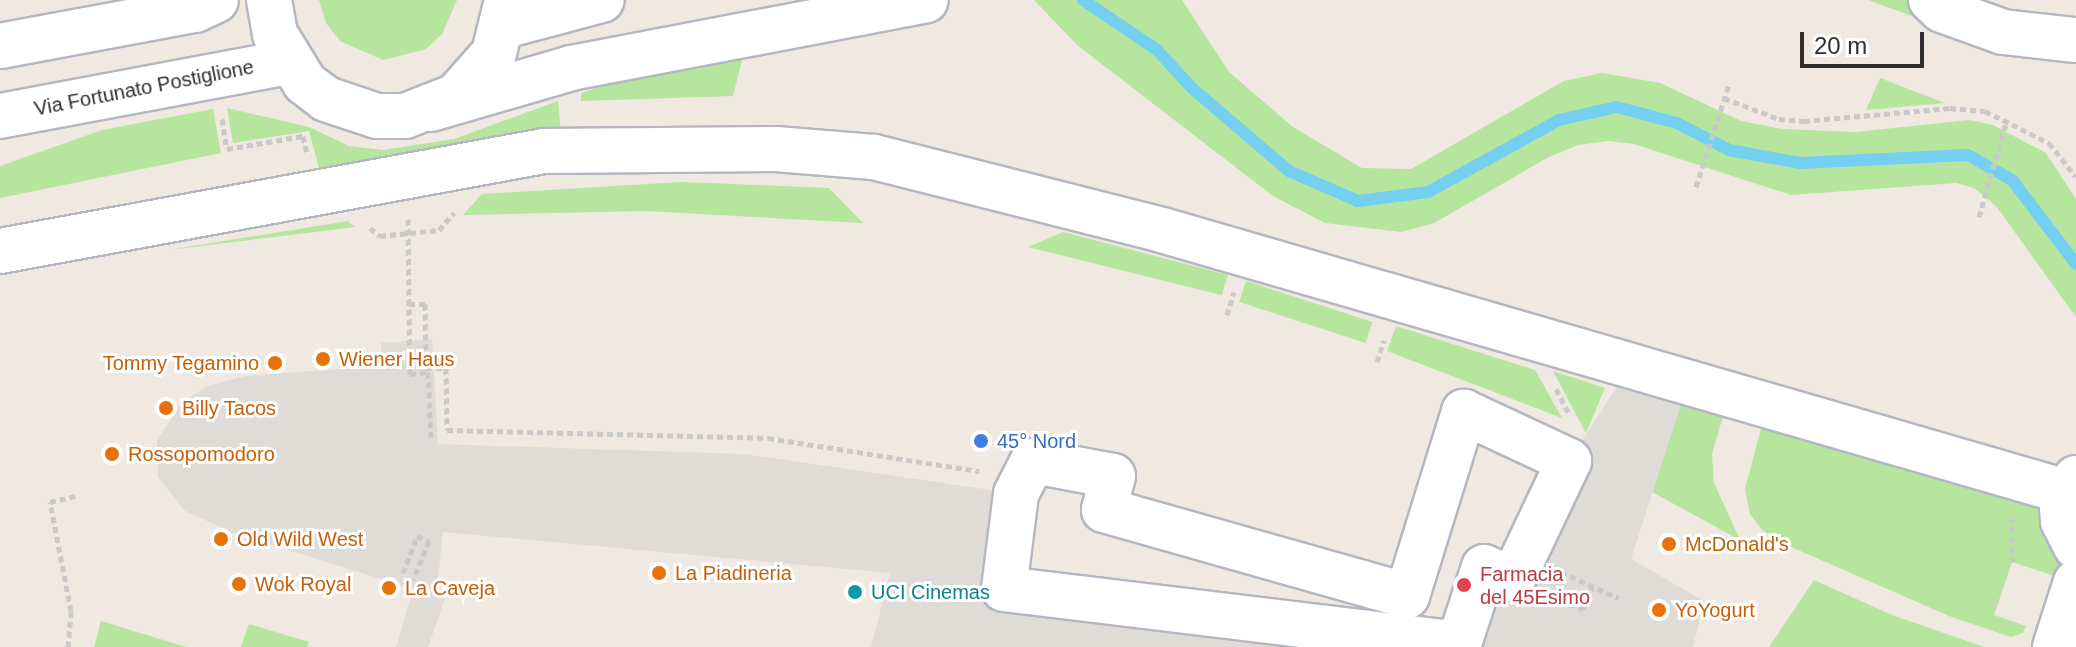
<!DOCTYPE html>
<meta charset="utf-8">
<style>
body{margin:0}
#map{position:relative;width:2076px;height:647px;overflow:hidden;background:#efe9e1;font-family:Helvetica,sans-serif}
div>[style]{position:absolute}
.green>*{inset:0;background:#b6e59e;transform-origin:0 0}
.plaza>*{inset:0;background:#dfdcd8}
.stream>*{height:12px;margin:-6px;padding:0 6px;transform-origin:6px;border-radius:6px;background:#75cff0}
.path>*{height:5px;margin-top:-2.5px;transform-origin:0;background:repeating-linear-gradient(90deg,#c9c9c9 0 6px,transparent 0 10px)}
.roads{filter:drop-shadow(2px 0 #b4b7c1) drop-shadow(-2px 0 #b4b7c1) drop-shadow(0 2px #b4b7c1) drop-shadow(0 -2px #b4b7c1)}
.minor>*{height:44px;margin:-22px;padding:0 22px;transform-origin:22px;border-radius:22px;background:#fff}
.dots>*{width:22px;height:22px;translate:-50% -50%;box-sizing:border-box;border:4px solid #fff;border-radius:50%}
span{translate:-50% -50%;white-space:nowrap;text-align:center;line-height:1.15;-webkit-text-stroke:6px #fff;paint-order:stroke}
.street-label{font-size:20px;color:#2e2e2e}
.food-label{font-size:20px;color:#c56008}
.left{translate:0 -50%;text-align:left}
.right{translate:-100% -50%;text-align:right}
.shop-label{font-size:20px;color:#366cbe}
.health-label{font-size:20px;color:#be3a42}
.culture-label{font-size:20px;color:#0d838f}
.scale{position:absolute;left:1800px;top:32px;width:124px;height:36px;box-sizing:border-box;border:4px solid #2e2e2e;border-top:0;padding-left:10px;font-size:24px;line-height:28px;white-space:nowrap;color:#2e2e2e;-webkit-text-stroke:6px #fff;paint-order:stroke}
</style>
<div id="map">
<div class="green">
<div style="clip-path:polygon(319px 0,457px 0,442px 34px,426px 49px,383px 60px,340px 41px,326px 23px)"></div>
<div style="clip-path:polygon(1034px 0,1182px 0,1229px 72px,1293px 127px,1362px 168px,1411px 169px,1564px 81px,1602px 73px,1660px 83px,1741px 121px,1782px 129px,1856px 132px,1969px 120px,1993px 125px,2046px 153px,2076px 199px,2076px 317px,1996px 206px,1974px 188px,1956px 183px,1791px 195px,1634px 144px,1608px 141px,1578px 145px,1549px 157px,1434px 223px,1401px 232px,1325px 223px,1273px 196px,1077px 45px)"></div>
<div style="clip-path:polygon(1868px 0,1914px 0,1940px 22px,1912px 16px)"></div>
<div style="clip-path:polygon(744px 52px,733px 96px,581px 101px,581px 93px,648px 72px)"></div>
<div style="clip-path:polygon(1880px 78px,1945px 103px,1866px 110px)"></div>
<div style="clip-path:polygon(558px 101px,561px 134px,319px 168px,309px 131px,233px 143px,227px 108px,309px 127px,349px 146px,383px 150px,454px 139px)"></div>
<div style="clip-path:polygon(213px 109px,221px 153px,0 198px,0 166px,102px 130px)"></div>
<div style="clip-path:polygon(681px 182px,829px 188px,863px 223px,646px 211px,463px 215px,482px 194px)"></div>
<div style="clip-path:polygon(348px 221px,355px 227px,168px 250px)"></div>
<div style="clip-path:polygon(1063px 232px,1228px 275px,1222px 295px,1028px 247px)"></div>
<div style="left:1246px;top:281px;width:133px;height:22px;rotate:18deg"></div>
<div style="clip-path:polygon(1396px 326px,1535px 370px,1562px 418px,1387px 351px)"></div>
<div style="clip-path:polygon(1553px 371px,1605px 388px,1586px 433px)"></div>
<div style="clip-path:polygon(1682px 401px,1724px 413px,1712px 454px,1714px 483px,1740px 540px,1652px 492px)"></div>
<div style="clip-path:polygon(1762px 425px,2043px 510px,2061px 558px,2055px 576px,2012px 562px,1994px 615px,2026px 626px,2023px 633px,2011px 637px,1949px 616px,1789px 546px,1762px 530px,1750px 514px,1745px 489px)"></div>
<div style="clip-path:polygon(1814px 580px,1892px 615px,1984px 647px,1769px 647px)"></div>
<div style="clip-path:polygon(101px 621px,186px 647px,94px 647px)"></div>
<div style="clip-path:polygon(249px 624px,309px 642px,307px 647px,241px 647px)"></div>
</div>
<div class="plaza">
<div style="clip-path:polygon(432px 339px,438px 444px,744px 454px,1005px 492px,1004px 589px,1459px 644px,1484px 567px,1513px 579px,1569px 461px,1618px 385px,1682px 401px,1631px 559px,1704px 601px,1693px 647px,871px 647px,890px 573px,443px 532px,437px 589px,447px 593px,428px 647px,396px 647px,413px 589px,231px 532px,185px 511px,158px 477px,157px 440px,182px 402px,208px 386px,245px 376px,381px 366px,381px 343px)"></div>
</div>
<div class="stream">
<div style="left:1083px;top:0;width:89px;rotate:34deg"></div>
<div style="left:1157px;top:50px;width:52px;rotate:47.4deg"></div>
<div style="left:1192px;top:88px;width:128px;rotate:40.6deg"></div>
<div style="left:1289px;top:171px;width:75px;rotate:23.5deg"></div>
<div style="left:1358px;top:201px;width:71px;rotate:-7.3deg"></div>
<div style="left:1428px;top:192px;width:149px;rotate:-28.8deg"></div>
<div style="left:1559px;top:120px;width:59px;rotate:-12.6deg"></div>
<div style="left:1617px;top:107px;width:62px;rotate:14.9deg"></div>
<div style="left:1677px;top:123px;width:59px;rotate:27.4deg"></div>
<div style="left:1729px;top:150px;width:72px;rotate:10.4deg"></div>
<div style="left:1800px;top:163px;width:168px;rotate:-2.7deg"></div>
<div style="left:1968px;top:155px;width:51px;rotate:29.6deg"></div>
<div style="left:2012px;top:180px;width:106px;rotate:52.7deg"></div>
</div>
<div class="path">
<div style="left:1724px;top:98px;width:59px;rotate:20.9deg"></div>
<div style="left:1779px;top:119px;width:25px;rotate:5deg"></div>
<div style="left:1804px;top:121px;width:147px;rotate:-5.1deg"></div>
<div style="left:1950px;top:108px;width:35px;rotate:5deg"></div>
<div style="left:1985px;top:111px;width:72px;rotate:26.6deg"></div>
<div style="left:2049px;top:143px;width:43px;rotate:51.5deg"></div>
<div style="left:222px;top:119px;width:30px;rotate:81deg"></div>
<div style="left:227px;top:149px;width:77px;rotate:-9.7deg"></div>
<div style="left:303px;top:136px;width:17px;rotate:77deg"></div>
<div style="left:1696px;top:187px;width:108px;rotate:-72.2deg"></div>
<div style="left:1979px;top:217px;width:101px;rotate:-73.9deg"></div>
<div style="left:408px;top:219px;width:155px;rotate:89.3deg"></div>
<div style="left:410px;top:374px;width:18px;rotate:-6deg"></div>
<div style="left:428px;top:372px;width:67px;rotate:87.4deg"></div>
<div style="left:370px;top:228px;width:13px;rotate:39deg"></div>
<div style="left:380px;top:236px;width:59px;rotate:-5.8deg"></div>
<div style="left:439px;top:230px;width:23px;rotate:-49deg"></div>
<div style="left:409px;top:304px;width:16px"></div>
<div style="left:425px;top:304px;width:64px;rotate:89.1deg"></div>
<div style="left:426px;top:368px;width:20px"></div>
<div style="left:446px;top:368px;width:62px;rotate:89.1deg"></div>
<div style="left:447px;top:430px;width:321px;rotate:1.4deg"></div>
<div style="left:768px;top:438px;width:214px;rotate:8.9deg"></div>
<div style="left:1227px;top:315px;width:24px;rotate:-73deg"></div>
<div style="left:1377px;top:362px;width:23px;rotate:-72deg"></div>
<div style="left:1556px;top:389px;width:26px;rotate:62deg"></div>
<div style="left:2012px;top:562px;width:43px;rotate:-90deg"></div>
<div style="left:1561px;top:572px;width:63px;rotate:24.5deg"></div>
<div style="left:403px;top:573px;width:40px;rotate:-69deg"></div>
<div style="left:417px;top:536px;width:13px;rotate:23deg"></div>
<div style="left:429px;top:541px;width:42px;rotate:112.3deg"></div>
<div style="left:1575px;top:593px;width:13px;rotate:119deg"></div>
<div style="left:1569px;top:604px;width:15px;rotate:20deg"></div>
<div style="left:1583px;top:609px;width:24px;rotate:-66deg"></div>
<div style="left:68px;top:647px;width:36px;rotate:-85deg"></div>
<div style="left:71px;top:611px;width:111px;rotate:-100.9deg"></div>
<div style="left:50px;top:502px;width:27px;rotate:-13deg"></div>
</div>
<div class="roads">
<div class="minor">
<div style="left:269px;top:0;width:35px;rotate:80deg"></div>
<div style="left:275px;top:34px;width:57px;rotate:58.5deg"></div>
<div style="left:305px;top:83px;width:26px;rotate:37deg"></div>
<div style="left:326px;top:99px;width:54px;rotate:18.4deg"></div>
<div style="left:377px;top:116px;width:28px"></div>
<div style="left:405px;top:116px;width:55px;rotate:-21.4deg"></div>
<div style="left:456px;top:96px;width:57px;rotate:-48.5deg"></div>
<div style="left:494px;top:53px;width:55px;rotate:-76.2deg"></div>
<div style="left:1931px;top:0;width:15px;rotate:42deg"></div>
<div style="left:1942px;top:10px;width:65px;rotate:19.8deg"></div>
<div style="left:2003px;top:32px;width:73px;rotate:6.3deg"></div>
<div style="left:504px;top:26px;width:101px;rotate:-14.9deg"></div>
<div style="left:0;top:46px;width:198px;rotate:-10.5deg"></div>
<div style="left:195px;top:10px;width:23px;rotate:-25deg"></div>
<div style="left:431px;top:109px;width:146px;rotate:-16.3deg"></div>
<div style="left:571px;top:68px;width:361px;rotate:-10.8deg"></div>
<div style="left:0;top:116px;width:293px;rotate:-10.6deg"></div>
<div style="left:0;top:251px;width:553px;rotate:-10.42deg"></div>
<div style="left:544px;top:151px;width:232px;rotate:-0.5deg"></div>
<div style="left:776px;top:149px;width:98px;rotate:4.7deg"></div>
<div style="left:874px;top:157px;width:297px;rotate:14.2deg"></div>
<div style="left:1162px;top:230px;width:941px;rotate:16.16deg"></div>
<div style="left:1464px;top:412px;width:116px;rotate:25deg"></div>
<div style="left:1569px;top:461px;width:131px;rotate:115.4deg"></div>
<div style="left:1513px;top:579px;width:31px;rotate:-158deg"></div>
<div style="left:1484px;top:567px;width:81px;rotate:108deg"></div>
<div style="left:1459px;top:644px;width:458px;rotate:-173.1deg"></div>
<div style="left:1004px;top:589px;width:96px;rotate:-82.8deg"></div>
<div style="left:1016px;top:494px;width:37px;rotate:-63deg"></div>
<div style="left:1033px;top:461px;width:81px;rotate:10.6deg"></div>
<div style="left:1113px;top:476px;width:35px;rotate:105deg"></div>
<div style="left:1104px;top:510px;width:315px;rotate:15.8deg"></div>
<div style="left:1407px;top:596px;width:193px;rotate:-72.8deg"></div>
<div style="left:2076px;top:478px;width:32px;rotate:116deg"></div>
<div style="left:2062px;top:507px;width:14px;rotate:86deg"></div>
<div style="left:2063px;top:521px;width:28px;rotate:63deg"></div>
<div style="left:2055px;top:647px;width:68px;rotate:-72.1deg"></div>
</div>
</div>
<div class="dots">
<div style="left:323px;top:359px;background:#e8710a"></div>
<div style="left:275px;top:363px;background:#e8710a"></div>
<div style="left:166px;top:408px;background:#e8710a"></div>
<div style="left:981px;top:441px;background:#3f7fe0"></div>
<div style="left:112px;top:454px;background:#e8710a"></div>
<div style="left:221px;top:539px;background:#e8710a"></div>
<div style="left:1669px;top:544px;background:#e8710a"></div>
<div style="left:659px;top:573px;background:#e8710a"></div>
<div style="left:239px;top:584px;background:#e8710a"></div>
<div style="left:1464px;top:585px;background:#e0444e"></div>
<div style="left:389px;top:588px;background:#e8710a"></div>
<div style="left:855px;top:592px;background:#0f9aa8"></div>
<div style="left:1659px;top:610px;background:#e8710a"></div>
</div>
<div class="street-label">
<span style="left:144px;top:88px;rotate:-11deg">Via Fortunato Postiglione</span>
</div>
<div class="food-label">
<span class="left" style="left:339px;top:359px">Wiener Haus</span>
<span class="right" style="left:259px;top:363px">Tommy Tegamino</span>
<span class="left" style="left:182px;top:408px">Billy Tacos</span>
<span class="left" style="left:128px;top:454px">Rossopomodoro</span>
<span class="left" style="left:237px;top:539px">Old Wild West</span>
<span class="left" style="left:1685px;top:544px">McDonald's</span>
<span class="left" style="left:675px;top:573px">La Piadineria</span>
<span class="left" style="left:255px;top:584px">Wok Royal</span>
<span class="left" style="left:405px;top:588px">La Caveja</span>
<span class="left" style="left:1675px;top:610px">YoYogurt</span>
</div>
<div class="shop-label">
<span class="left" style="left:997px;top:441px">45° Nord</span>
</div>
<div class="health-label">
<span class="left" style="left:1480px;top:586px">Farmacia<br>del 45Esimo</span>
</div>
<div class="culture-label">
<span class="left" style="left:871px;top:592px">UCI Cinemas</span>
</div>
<div class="scale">20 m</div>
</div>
